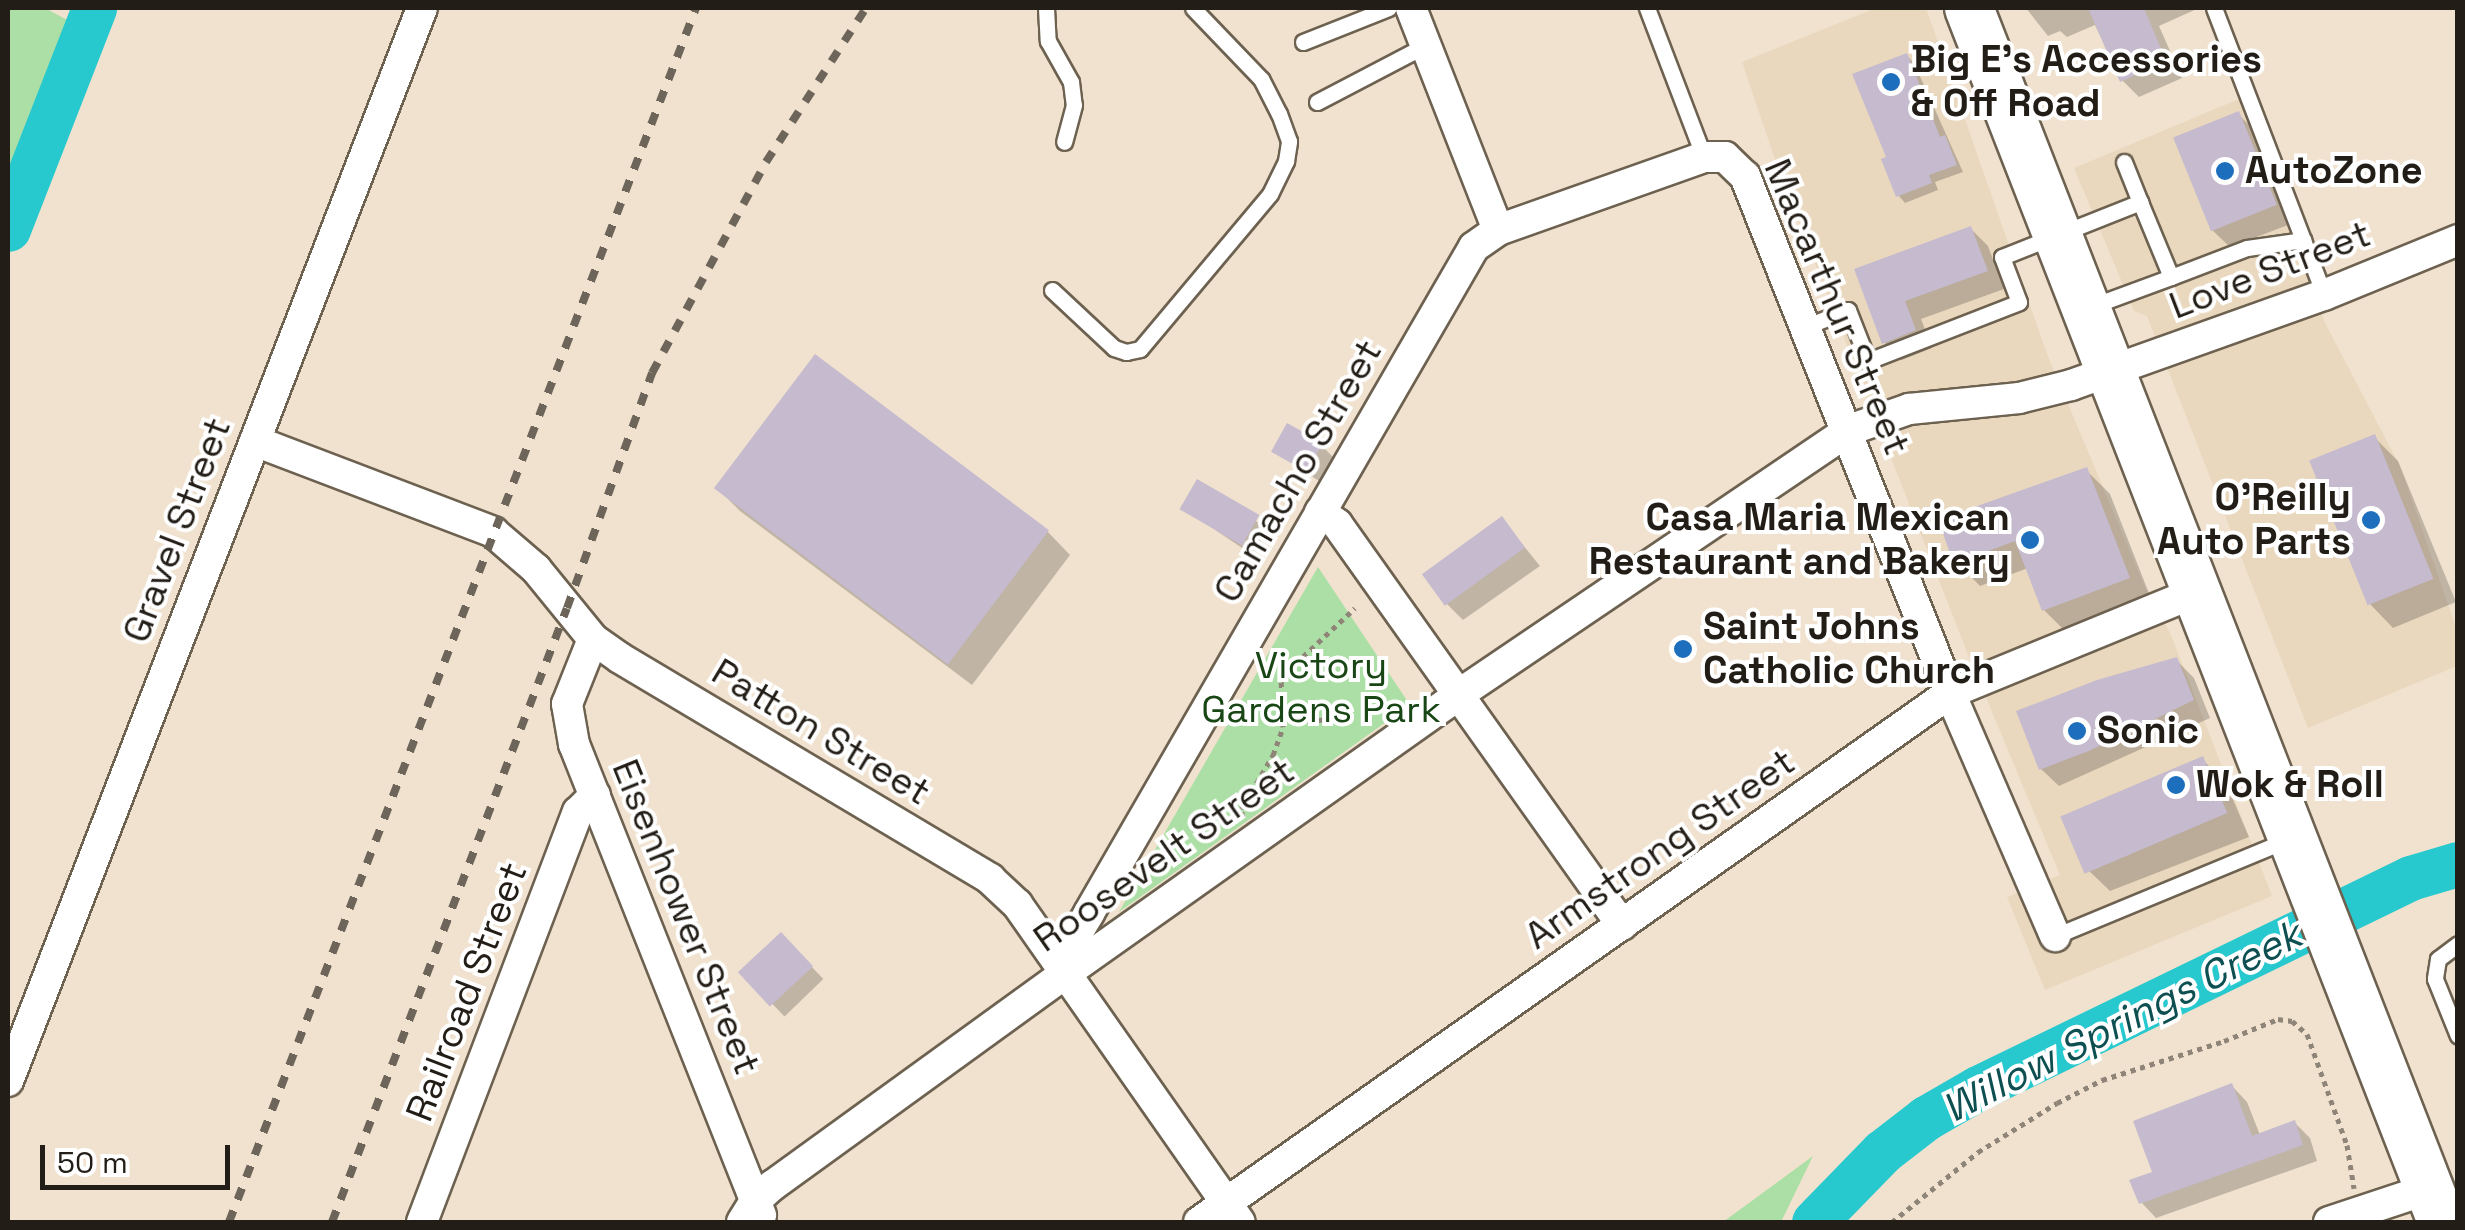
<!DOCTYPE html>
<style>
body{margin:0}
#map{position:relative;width:2465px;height:1230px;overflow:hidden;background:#f0e2cf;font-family:"Space Grotesk",sans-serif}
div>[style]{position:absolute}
.built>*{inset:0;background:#e9d8be}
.green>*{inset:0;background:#acdfa5}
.shadow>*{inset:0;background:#0003;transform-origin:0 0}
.river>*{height:45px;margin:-22.5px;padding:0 22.5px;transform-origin:22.5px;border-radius:22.5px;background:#28c9ce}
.building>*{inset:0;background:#c5bace;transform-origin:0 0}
.path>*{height:5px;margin-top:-2.5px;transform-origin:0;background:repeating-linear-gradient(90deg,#8e8477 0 5px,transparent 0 10px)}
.roads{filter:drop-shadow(2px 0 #6d6150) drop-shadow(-2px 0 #6d6150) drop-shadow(0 2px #6d6150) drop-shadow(0 -2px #6d6150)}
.lane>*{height:15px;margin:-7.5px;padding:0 7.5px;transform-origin:7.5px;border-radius:7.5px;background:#fff}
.street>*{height:30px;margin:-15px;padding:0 15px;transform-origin:15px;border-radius:15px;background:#fff}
.primary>*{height:48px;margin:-24px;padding:0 24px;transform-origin:24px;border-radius:24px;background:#fff}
.rail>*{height:8px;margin-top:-4px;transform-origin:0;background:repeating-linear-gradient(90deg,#6e655a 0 12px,transparent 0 24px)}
.dots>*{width:28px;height:28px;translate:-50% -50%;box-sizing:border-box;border:5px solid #fff;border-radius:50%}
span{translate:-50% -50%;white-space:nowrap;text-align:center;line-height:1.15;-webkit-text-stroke:8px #fff;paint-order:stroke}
.poi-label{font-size:38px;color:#221d16;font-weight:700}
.left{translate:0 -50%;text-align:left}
.right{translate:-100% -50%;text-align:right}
.street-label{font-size:38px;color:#221d16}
.park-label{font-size:38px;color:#194615}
.water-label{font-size:40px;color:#0e4f51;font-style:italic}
.frame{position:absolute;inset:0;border:10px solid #221d16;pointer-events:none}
.scale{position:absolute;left:40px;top:1145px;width:190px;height:45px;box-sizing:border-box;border:5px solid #221d16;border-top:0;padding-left:12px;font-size:30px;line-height:35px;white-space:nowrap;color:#221d16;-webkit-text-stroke:8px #fff;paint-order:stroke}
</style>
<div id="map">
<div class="built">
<div style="clip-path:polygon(1876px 8px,1926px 8px,2047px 354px,2145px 587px,2171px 635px,2272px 896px,2045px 990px,2007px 897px,2060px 875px,1967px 652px,1780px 174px,1742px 62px)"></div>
<div style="clip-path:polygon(2239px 99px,2325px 323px,2400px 466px,2457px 630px,2457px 666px,2308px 728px,2147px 316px,2134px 311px,2074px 168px)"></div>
</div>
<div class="green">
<div style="clip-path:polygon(8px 8px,45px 8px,82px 28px,8px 225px)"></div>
<div style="clip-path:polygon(1318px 567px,1410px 705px,1119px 912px)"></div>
<div style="clip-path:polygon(1813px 1156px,1781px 1222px,1723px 1222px)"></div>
</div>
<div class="shadow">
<div style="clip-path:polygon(2026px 8px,2199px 8px,2159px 26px,2182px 78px,2139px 97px,2122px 80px,2095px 25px,2067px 37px,2060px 31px,2048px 36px)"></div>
<div style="clip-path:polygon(1907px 56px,1914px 63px,1963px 172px,1935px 182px,1938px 190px,1905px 203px,1898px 195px,1889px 158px)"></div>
<div style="clip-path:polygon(2238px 114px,2256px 132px,2293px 223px,2230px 247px,2212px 230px)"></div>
<div style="clip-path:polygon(1970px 228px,1988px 246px,2004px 289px,1921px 319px,1932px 348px,1902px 360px,1884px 342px,1857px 270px)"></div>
<div style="clip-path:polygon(2374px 437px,2398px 461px,2456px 602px,2393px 628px,2370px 604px)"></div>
<div style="clip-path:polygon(1321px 445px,1333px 457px,1319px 481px,1274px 451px)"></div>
<div style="clip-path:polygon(2086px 470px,2110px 494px,2152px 601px,2068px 634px,2044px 610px,2028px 568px,1980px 586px,1957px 562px)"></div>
<div style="left:1198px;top:482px;width:85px;height:30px;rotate:34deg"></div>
<div style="clip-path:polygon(717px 488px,1047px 531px,1070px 555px,972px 685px,740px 511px)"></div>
<div style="clip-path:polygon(1502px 519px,1540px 566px,1463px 620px,1446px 603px)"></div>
<div style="clip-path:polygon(2176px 660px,2194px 678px,2210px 718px,2059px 786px,2041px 769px)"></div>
<div style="clip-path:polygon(2202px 759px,2226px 783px,2249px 837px,2110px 891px,2086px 868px)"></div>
<div style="left:781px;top:935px;width:61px;height:54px;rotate:46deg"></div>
<div style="clip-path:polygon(2232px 1086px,2247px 1102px,2260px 1135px,2295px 1123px,2310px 1138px,2317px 1161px,2156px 1218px,2141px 1202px,2155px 1174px)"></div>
</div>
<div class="river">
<div style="left:8px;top:229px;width:237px;rotate:-68.7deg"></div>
<div style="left:1814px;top:1222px;width:98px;rotate:-45.8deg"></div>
<div style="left:1882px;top:1152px;width:56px;rotate:-37.7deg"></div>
<div style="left:1926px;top:1118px;width:60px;rotate:-30deg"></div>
<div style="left:1978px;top:1088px;width:480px;rotate:-25.9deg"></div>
<div style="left:2410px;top:878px;width:50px;rotate:-16.3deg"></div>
</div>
<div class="building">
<div style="clip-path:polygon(2088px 8px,2144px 8px,2166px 61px,2120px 82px)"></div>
<div style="clip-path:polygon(1907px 53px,1940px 137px,1945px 135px,1957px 165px,1929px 175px,1932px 183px,1896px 197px,1881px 159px,1886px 157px,1852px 74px)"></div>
<div style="left:2239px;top:111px;width:101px;height:71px;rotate:68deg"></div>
<div style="clip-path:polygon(1971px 226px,1988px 271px,1905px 301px,1916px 330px,1882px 344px,1854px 269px)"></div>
<div style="left:815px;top:354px;width:293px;height:168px;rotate:37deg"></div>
<div style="left:1287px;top:423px;width:41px;height:33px;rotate:29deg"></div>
<div style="left:2375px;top:434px;width:156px;height:71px;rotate:68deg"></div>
<div style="clip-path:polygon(2087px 467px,2130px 578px,2042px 611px,2015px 541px,1954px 564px,1938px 520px)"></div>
<div style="left:1197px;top:479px;width:72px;height:35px;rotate:30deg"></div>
<div style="left:1502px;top:516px;width:39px;height:99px;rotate:54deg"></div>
<div style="clip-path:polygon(2177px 657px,2194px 700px,2091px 750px,2039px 770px,2016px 711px,2097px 680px)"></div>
<div style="left:2203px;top:756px;width:62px;height:155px;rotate:67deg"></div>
<div style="left:781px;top:932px;width:47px;height:59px;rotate:47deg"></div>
<div style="clip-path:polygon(2232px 1083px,2252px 1136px,2295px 1120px,2303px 1145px,2139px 1204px,2129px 1180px,2152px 1172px,2133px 1121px)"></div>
</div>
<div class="path">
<div style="left:1281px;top:702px;width:34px;rotate:34deg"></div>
<div style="left:1309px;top:721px;width:30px;rotate:-6deg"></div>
<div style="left:1243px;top:817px;width:8px;rotate:-104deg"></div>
<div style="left:1241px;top:809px;width:63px;rotate:-59.3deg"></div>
<div style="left:1273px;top:755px;width:30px;rotate:-70deg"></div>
<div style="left:1283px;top:727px;width:50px;rotate:-92.3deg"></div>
<div style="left:1281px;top:677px;width:101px;rotate:-43deg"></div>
<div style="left:1892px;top:1222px;width:111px;rotate:-39.1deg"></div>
<div style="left:1978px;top:1152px;width:93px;rotate:-31.8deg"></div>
<div style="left:2057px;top:1103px;width:51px;rotate:-27.1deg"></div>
<div style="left:2102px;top:1080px;width:128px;rotate:-17.7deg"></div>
<div style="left:2224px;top:1041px;width:58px;rotate:-22.2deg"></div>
<div style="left:2278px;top:1019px;width:14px;rotate:8deg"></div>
<div style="left:2292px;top:1021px;width:20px;rotate:41deg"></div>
<div style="left:2307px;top:1034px;width:118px;rotate:70.2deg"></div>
<div style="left:2347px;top:1145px;width:44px;rotate:80.8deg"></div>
</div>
<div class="roads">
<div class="lane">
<div style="left:1046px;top:8px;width:33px;rotate:87deg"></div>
<div style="left:1048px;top:41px;width:47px;rotate:60.7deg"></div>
<div style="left:1071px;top:82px;width:23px;rotate:83deg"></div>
<div style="left:1074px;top:105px;width:38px;rotate:105deg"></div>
<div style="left:1647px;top:8px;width:160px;rotate:69.1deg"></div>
<div style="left:2214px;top:8px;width:307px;rotate:69deg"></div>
<div style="left:1303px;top:42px;width:92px;rotate:-21.6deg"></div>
<div style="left:1317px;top:102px;width:123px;rotate:-27.6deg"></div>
<div style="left:2124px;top:162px;width:43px;rotate:68.2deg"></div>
<div style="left:2171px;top:277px;width:81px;rotate:-20.9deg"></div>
<div style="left:2247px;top:248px;width:57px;rotate:-8.1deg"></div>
<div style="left:1052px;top:290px;width:85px;rotate:43.1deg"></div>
<div style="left:1114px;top:348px;width:13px;rotate:18deg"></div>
<div style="left:1126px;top:352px;width:14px;rotate:-12deg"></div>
<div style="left:1140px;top:349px;width:202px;rotate:-50deg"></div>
<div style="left:1270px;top:194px;width:37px;rotate:-64deg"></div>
<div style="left:1286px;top:161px;width:20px;rotate:-81deg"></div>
<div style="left:1289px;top:141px;width:29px;rotate:-110deg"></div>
<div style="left:1279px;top:114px;width:39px;rotate:-117deg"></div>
<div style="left:1261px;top:79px;width:98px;rotate:-133.8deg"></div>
<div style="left:1807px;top:326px;width:44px;rotate:-21.3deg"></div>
<div style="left:1848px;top:310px;width:55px;rotate:68.6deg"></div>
<div style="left:1868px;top:361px;width:162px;rotate:-21.3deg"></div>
<div style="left:2019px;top:302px;width:48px;rotate:-110.7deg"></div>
<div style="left:2002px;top:257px;width:149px;rotate:-21.7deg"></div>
<div style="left:2140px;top:202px;width:81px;rotate:67.5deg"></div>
<div style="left:2171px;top:277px;width:86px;rotate:159.7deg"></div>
<div style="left:2055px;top:936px;width:251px;rotate:-22.5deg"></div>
<div style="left:2458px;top:944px;width:25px;rotate:143deg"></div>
<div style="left:2438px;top:959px;width:20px;rotate:99deg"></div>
<div style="left:2435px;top:979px;width:61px;rotate:68deg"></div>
</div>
<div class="street">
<div style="left:1411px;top:8px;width:238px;rotate:68.6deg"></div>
<div style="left:255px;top:441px;width:255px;rotate:20.9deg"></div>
<div style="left:493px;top:532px;width:57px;rotate:40.7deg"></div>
<div style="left:536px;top:569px;width:90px;rotate:50.8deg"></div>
<div style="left:593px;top:639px;width:33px;rotate:35deg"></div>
<div style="left:620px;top:658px;width:431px;rotate:30.8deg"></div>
<div style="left:990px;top:879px;width:37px;rotate:43deg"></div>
<div style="left:1017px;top:904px;width:388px;rotate:55deg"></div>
<div style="left:1320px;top:512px;width:21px;rotate:35deg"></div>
<div style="left:1337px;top:524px;width:492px;rotate:54.6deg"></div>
<div style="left:593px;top:639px;width:70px;rotate:111.8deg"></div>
<div style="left:567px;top:704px;width:41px;rotate:80.1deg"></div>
<div style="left:574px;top:744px;width:507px;rotate:68.35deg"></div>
<div style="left:1066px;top:973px;width:39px;rotate:-75deg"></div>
<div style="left:1076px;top:935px;width:26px;rotate:-59deg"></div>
<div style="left:1089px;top:913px;width:769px;rotate:-59.97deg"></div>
<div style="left:1474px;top:247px;width:29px;rotate:-35deg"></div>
<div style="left:1498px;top:230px;width:219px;rotate:-19.5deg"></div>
<div style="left:1704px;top:157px;width:21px"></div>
<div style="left:1725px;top:157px;width:28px;rotate:44deg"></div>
<div style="left:1745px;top:176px;width:556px;rotate:68.37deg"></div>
<div style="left:1950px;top:693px;width:265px;rotate:66.6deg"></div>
<div style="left:8px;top:1081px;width:1150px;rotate:-68.9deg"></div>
<div style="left:422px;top:1222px;width:439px;rotate:-69.2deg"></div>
<div style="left:578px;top:812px;width:24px;rotate:-45deg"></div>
<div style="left:742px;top:1222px;width:25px;rotate:-58deg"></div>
<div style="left:755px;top:1201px;width:24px;rotate:-42deg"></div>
<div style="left:773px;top:1185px;width:362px;rotate:-35.9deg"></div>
<div style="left:1066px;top:973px;width:481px;rotate:-35.3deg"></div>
<div style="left:1458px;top:695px;width:472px;rotate:-34.1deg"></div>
<div style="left:1849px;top:430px;width:64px;rotate:-19.3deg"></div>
<div style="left:1909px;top:409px;width:111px;rotate:-5.7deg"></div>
<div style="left:2019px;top:398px;width:54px;rotate:-14deg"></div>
<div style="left:2071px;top:385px;width:269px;rotate:-19.6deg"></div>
<div style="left:2324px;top:295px;width:145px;rotate:-22.3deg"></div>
<div style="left:1199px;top:1222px;width:919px;rotate:-35.16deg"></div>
<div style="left:1950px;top:693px;width:266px;rotate:-22.3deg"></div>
<div style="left:2329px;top:1222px;width:105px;rotate:-18.3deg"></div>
</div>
<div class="primary">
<div style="left:1969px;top:8px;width:1303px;rotate:68.71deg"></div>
</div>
</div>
<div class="rail">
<div style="left:229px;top:1222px;width:1301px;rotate:-68.96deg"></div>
<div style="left:332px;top:1222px;width:657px;rotate:-69.06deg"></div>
<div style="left:567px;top:608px;width:250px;rotate:-70.1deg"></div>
<div style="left:652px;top:373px;width:240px;rotate:-61.6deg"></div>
<div style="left:766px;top:162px;width:184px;rotate:-57deg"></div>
</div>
<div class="dots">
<div style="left:1891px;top:82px;background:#1d6fbe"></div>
<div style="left:2225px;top:171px;background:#1d6fbe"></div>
<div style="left:2371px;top:520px;background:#1d6fbe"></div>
<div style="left:2030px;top:540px;background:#1d6fbe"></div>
<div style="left:1683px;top:649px;background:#1d6fbe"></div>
<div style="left:2077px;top:731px;background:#1d6fbe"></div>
<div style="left:2176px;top:785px;background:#1d6fbe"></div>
</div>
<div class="poi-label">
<span class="left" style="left:1911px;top:82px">Big E's Accessories<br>&amp; Off Road</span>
<span class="left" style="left:2245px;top:171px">AutoZone</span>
<span class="right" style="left:2351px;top:520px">O'Reilly<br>Auto Parts</span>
<span class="right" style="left:2010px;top:540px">Casa Maria Mexican<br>Restaurant and Bakery</span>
<span class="left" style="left:1703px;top:649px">Saint Johns<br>Catholic Church</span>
<span class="left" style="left:2097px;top:731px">Sonic</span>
<span class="left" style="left:2196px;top:785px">Wok &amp; Roll</span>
</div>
<div class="street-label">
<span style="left:2270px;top:270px;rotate:-21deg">Love Street</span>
<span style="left:1837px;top:307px;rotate:67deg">Macarthur Street</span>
<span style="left:1298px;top:471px;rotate:-60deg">Camacho Street</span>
<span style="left:177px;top:530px;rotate:-69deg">Gravel Street</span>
<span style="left:821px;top:732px;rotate:31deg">Patton Street</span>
<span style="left:1660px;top:849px;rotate:-35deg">Armstrong Street</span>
<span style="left:1164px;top:855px;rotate:-35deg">Roosevelt Street</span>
<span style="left:686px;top:917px;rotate:68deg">Eisenhower Street</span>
<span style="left:467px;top:992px;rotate:-69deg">Railroad Street</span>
</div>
<div class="park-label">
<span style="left:1321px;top:688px">Victory<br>Gardens Park</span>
</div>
<div class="water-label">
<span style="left:2122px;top:1022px;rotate:-27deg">Willow Springs Creek</span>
</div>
<div class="frame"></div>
<div class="scale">50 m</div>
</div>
